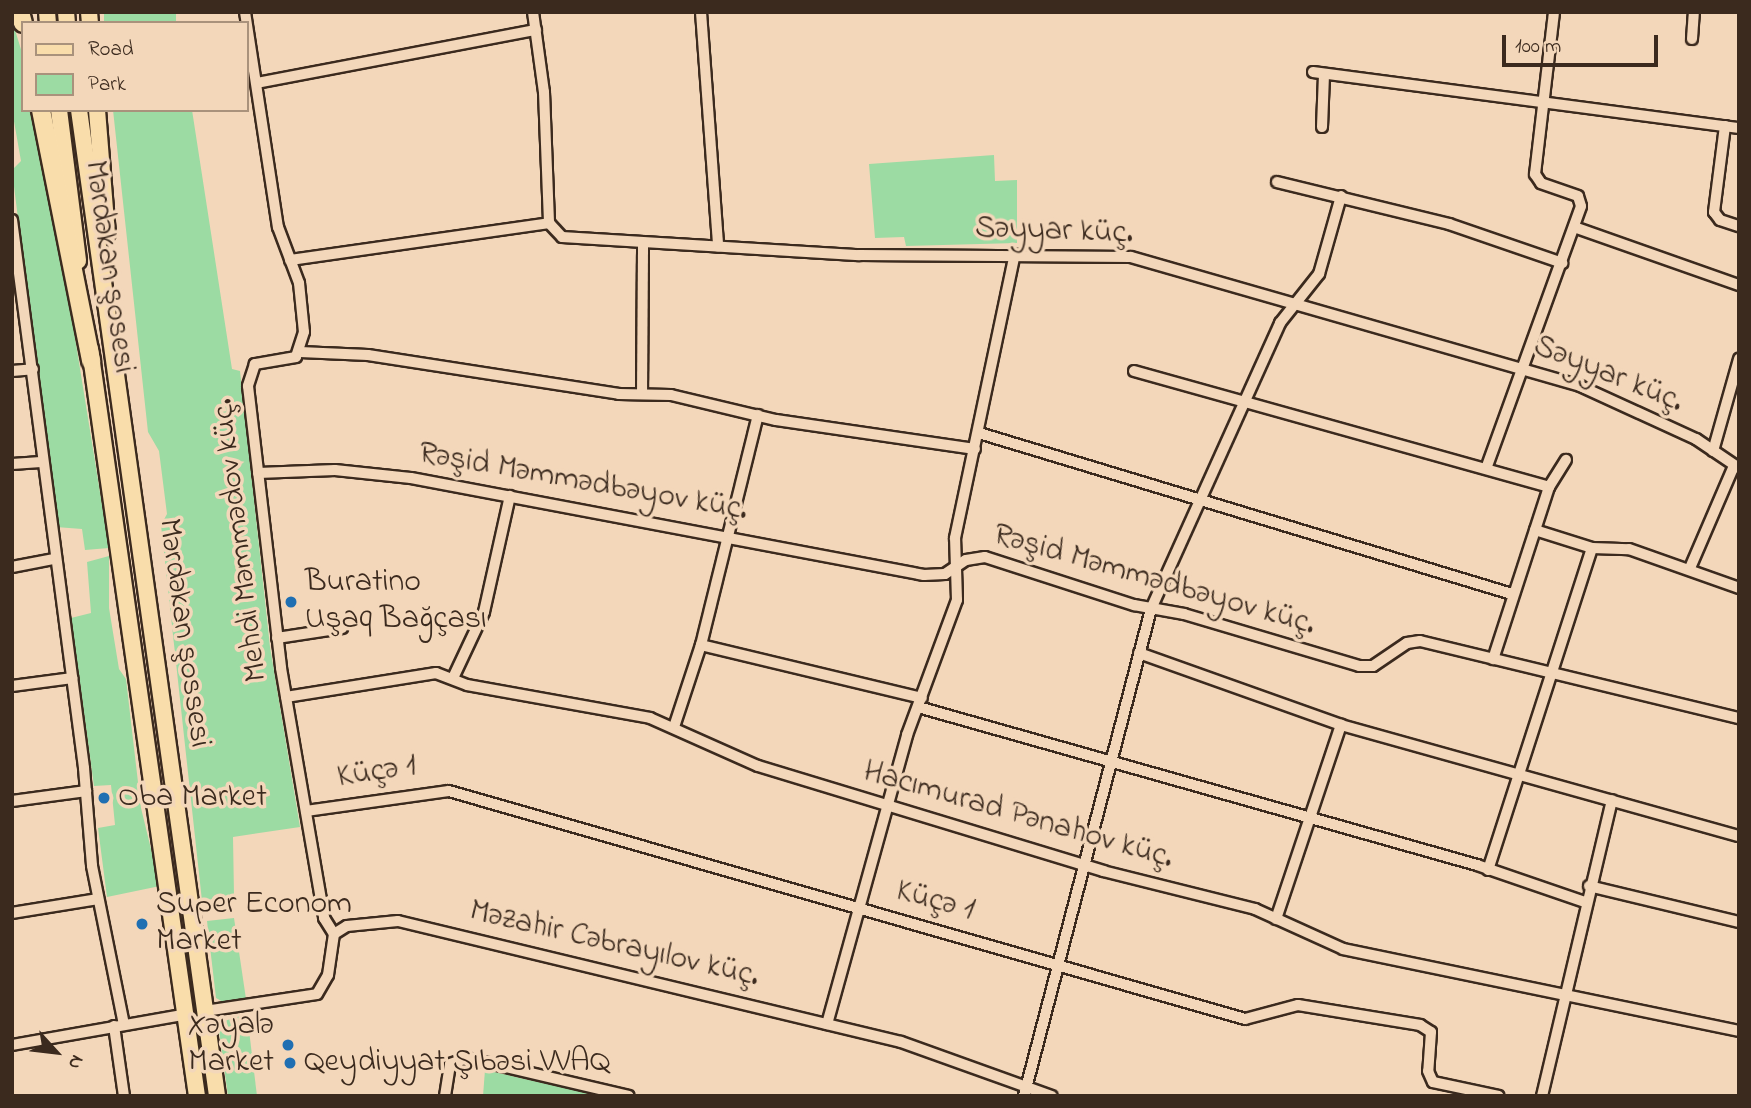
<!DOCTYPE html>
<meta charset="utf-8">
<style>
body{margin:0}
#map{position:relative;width:1751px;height:1108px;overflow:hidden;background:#f3d7ba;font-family:"Indie Flower",sans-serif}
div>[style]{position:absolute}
.green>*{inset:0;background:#9cdba3;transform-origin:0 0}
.roads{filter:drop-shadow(2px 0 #3b2a1e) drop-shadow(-2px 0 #3b2a1e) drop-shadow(0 2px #3b2a1e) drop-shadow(0 -2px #3b2a1e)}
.street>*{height:10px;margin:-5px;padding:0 5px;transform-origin:5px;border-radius:5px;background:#f3d7ba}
.primary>*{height:16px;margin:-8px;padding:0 8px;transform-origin:8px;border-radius:8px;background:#f9ddab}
.highway>*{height:18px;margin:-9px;padding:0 9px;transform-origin:9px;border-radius:9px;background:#f9ddab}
.dots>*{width:19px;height:19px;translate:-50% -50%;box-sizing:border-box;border:4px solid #f3d7ba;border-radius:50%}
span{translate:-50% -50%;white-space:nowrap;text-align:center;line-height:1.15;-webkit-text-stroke:7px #f3d7ba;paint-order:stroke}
.street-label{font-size:32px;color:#3b2a1e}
.poi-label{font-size:32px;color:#3b2a1e}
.left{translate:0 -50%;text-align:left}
.right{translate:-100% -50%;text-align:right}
.frame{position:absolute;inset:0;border:14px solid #3b2a1e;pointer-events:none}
.legend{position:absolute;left:21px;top:21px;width:228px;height:91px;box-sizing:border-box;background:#f3d7ba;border:2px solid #a9927c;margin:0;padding:9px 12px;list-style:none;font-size:21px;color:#3b2a1e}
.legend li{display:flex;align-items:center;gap:14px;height:35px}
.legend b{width:35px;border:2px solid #a9927c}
.north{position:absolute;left:21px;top:1017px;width:70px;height:70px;-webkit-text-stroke:5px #f3d7ba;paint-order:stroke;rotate:117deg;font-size:19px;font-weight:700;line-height:28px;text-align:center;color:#3b2a1e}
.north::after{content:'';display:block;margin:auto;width:24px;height:32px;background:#3b2a1e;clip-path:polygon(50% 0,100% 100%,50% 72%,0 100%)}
.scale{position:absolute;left:1502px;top:35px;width:156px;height:32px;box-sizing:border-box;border:4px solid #3b2a1e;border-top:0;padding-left:9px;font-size:21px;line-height:24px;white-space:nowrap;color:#3b2a1e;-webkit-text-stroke:5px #f3d7ba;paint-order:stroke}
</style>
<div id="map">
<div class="green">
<div style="left:104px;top:12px;width:72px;height:11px"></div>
<div style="clip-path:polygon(12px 20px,23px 56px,23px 110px,34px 110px,55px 214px,109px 548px,85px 550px,82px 529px,56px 527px,12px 170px,21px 161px,12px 110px)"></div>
<div style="clip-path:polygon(113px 110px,192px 110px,232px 369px,240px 371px,270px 647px,300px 827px,233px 837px,234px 895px,202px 901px,161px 525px,167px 514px,159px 451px,148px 432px)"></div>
<div style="clip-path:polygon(994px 155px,995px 181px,1017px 180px,1017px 243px,906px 246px,904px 237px,875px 238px,869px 164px)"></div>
<div style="clip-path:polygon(109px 556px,109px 608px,119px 669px,126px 679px,141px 808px,160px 886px,107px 897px,98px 828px,115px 825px,111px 785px,94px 786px,71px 618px,91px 613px,87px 562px)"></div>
<div style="clip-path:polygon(234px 918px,246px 999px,225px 1003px,216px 998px,207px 921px)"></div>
<div style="clip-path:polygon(247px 1014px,257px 1096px,228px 1096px,218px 1023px)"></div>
<div style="clip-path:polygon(485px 1070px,601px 1096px,483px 1096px)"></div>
</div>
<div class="roads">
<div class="street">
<div style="left:245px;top:12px;width:218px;rotate:81.3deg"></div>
<div style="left:278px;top:227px;width:60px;rotate:69.4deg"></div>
<div style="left:299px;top:283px;width:49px;rotate:84.2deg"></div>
<div style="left:304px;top:332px;width:26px;rotate:108deg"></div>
<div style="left:296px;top:357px;width:42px;rotate:170.3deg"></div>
<div style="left:255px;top:364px;width:23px;rotate:108deg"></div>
<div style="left:248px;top:386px;width:284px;rotate:83.3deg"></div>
<div style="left:281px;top:668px;width:254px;rotate:80.2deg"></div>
<div style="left:324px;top:918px;width:19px;rotate:58deg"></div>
<div style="left:533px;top:12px;width:81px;rotate:82.2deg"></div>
<div style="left:544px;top:92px;width:131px;rotate:87.8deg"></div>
<div style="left:549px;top:223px;width:19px;rotate:47deg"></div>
<div style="left:562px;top:237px;width:298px;rotate:3.5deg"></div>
<div style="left:859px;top:255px;width:272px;rotate:0.4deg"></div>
<div style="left:1131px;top:257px;width:467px;rotate:16deg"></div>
<div style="left:1580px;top:386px;width:128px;rotate:24.6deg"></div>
<div style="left:1696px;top:439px;width:52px;rotate:34deg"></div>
<div style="left:701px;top:12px;width:235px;rotate:85.8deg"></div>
<div style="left:1692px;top:39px;width:27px;rotate:-86deg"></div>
<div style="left:1313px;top:72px;width:430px;rotate:7.5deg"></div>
<div style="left:257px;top:83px;width:284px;rotate:-10.8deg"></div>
<div style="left:1725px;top:126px;width:87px;rotate:97.3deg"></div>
<div style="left:1714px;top:212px;width:10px;rotate:53deg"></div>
<div style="left:1720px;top:220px;width:20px;rotate:18deg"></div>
<div style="left:1322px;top:127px;width:53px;rotate:-87.8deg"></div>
<div style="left:1277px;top:182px;width:177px;rotate:13.7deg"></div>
<div style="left:1449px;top:224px;width:120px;rotate:19deg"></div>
<div style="left:12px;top:220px;width:553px;rotate:82.51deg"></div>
<div style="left:84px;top:768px;width:98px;rotate:85.3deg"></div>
<div style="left:92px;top:866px;width:161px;rotate:78.6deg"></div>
<div style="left:1574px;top:227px;width:175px;rotate:19.4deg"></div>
<div style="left:290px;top:260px;width:262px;rotate:-8.1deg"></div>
<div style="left:300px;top:352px;width:68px;rotate:2.5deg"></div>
<div style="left:368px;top:355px;width:254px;rotate:8.8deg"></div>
<div style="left:619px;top:394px;width:52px;rotate:1.1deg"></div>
<div style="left:671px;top:395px;width:108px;rotate:13.4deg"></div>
<div style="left:776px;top:420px;width:201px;rotate:8.3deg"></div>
<div style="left:12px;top:371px;width:21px;rotate:-5deg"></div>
<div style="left:1134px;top:371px;width:431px;rotate:15.6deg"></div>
<div style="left:1549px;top:487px;width:181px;rotate:108deg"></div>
<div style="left:642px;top:394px;width:151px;rotate:-89.6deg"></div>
<div style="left:979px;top:433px;width:557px;rotate:16.81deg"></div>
<div style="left:1713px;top:451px;width:96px;rotate:-74.2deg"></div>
<div style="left:12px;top:464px;width:29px;rotate:-4deg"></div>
<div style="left:1487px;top:466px;width:276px;rotate:-70.1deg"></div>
<div style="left:1581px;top:206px;width:10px;rotate:-107deg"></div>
<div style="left:1578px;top:196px;width:39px;rotate:-161deg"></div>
<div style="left:1541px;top:183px;width:11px;rotate:-124deg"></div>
<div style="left:1535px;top:174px;width:163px;rotate:-83.3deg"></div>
<div style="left:258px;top:473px;width:77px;rotate:-2.2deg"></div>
<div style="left:335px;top:470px;width:76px;rotate:6deg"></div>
<div style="left:411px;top:478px;width:522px;rotate:10.71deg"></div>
<div style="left:924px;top:575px;width:21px;rotate:-3deg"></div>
<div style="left:945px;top:574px;width:25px;rotate:-34deg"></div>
<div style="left:966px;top:560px;width:19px;rotate:-9deg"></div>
<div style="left:985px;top:557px;width:157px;rotate:17.9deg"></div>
<div style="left:1134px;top:605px;width:51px;rotate:10.2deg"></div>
<div style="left:1184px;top:614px;width:183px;rotate:16.5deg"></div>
<div style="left:1359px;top:666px;width:14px"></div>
<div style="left:1373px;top:666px;width:41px;rotate:-34.1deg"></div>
<div style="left:1407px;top:643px;width:13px;rotate:-9deg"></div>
<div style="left:1420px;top:641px;width:328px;rotate:13.6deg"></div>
<div style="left:1549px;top:487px;width:32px;rotate:-58deg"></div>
<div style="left:1535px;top:530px;width:60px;rotate:17.5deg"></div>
<div style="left:1592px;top:548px;width:37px;rotate:2deg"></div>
<div style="left:1629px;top:549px;width:117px;rotate:19.5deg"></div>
<div style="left:12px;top:567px;width:43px;rotate:-10.8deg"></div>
<div style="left:1690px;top:568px;width:111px;rotate:-66.7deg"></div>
<div style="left:277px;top:638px;width:66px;rotate:-8.7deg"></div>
<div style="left:701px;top:645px;width:227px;rotate:13.5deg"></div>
<div style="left:1139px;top:653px;width:214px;rotate:19.6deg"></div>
<div style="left:1341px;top:725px;width:413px;rotate:15.6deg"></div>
<div style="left:453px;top:678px;width:73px;rotate:-64.8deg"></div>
<div style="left:484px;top:612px;width:119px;rotate:-77.4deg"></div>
<div style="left:12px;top:686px;width:61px;rotate:-7.6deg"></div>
<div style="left:286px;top:697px;width:152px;rotate:-9.1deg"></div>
<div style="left:436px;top:673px;width:33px;rotate:21deg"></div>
<div style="left:467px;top:685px;width:186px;rotate:10.2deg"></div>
<div style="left:650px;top:718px;width:118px;rotate:24deg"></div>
<div style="left:758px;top:766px;width:361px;rotate:16.9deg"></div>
<div style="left:1103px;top:871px;width:157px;rotate:14deg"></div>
<div style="left:1255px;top:909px;width:97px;rotate:24.4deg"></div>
<div style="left:1343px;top:949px;width:404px;rotate:11.7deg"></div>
<div style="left:918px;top:707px;width:581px;rotate:15.78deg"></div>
<div style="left:1477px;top:865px;width:114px;rotate:18.9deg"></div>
<div style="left:674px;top:727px;width:86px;rotate:-71.8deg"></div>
<div style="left:701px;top:645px;width:237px;rotate:-76.1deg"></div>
<div style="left:12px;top:801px;width:75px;rotate:-7.7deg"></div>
<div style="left:306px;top:811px;width:144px;rotate:-8deg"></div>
<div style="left:449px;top:791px;width:828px;rotate:15.98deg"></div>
<div style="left:1245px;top:1019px;width:55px;rotate:-14.8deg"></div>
<div style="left:1298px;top:1005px;width:124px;rotate:9.3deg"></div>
<div style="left:1420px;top:1025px;width:13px;rotate:32deg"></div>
<div style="left:1431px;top:1032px;width:39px;rotate:94deg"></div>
<div style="left:1428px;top:1071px;width:12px;rotate:66deg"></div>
<div style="left:1433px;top:1082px;width:67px;rotate:12deg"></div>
<div style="left:1488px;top:870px;width:338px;rotate:-72.1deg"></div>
<div style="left:1589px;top:886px;width:154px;rotate:13.5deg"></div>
<div style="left:12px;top:913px;width:87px;rotate:-9.2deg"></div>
<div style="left:1276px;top:919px;width:205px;rotate:-71.5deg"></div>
<div style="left:205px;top:1011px;width:113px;rotate:-8.6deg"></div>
<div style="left:317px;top:994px;width:22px;rotate:-60deg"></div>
<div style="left:328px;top:975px;width:41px;rotate:-81.7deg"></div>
<div style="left:334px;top:934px;width:15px;rotate:-32deg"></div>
<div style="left:347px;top:926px;width:51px;rotate:-5.6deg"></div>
<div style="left:398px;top:921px;width:517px;rotate:13.53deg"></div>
<div style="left:901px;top:1042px;width:160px;rotate:19.7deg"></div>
<div style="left:827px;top:1024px;width:300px;rotate:-74.5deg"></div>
<div style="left:907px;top:735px;width:144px;rotate:-69.7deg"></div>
<div style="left:957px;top:600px;width:62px;rotate:-91.8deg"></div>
<div style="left:955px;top:538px;width:290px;rotate:-78.1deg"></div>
<div style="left:114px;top:1026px;width:71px;rotate:81.9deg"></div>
<div style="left:12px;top:1045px;width:178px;rotate:-10deg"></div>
<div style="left:445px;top:1096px;width:32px;rotate:-81deg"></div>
<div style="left:450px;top:1064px;width:18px;rotate:-19deg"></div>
<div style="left:467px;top:1058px;width:166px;rotate:13.2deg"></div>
<div style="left:1024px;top:1096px;width:503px;rotate:-75.38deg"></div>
<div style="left:1151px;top:609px;width:314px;rotate:-65.7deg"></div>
<div style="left:1280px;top:323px;width:63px;rotate:-51.5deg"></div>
<div style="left:1319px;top:274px;width:81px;rotate:-74.2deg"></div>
<div style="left:1542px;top:1096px;width:304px;rotate:-76.7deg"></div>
</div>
<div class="primary">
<div style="left:47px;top:12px;width:11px;rotate:85deg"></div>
<div style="left:66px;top:12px;width:11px;rotate:85deg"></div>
<div style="left:89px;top:12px;width:11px;rotate:85deg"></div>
<div style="left:59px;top:110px;width:152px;rotate:82.8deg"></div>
<div style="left:79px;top:110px;width:996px;rotate:82.03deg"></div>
<div style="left:97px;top:110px;width:124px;rotate:85.4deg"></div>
<div style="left:90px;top:349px;width:755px;rotate:81.85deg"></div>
</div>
<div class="highway">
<div style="left:20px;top:12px;width:11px;rotate:75deg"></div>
<div style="left:41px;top:110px;width:256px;rotate:78.7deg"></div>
</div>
</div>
<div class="dots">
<div style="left:291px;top:602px;background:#1f6fb2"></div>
<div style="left:104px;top:798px;background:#1f6fb2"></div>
<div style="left:142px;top:924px;background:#1f6fb2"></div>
<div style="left:288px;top:1045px;background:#1f6fb2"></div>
<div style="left:290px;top:1063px;background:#1f6fb2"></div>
</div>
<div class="street-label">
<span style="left:1054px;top:232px;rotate:2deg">Səyyar küç.</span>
<span style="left:108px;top:267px;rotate:82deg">Mərdəkan şosesi</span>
<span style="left:1608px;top:375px;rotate:22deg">Səyyar küç.</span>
<span style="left:583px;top:483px;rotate:10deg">Rəşid Məmmədbəyov küç.</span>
<span style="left:241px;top:540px;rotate:-97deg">Mehdi Məmmədov küç.</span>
<span style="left:1154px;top:581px;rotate:16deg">Rəşid Məmmədbəyov küç.</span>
<span style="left:183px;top:633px;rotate:82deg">Mərdəkan şossesi</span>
<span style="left:377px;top:773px;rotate:-9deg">Küçə 1</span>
<span style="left:1018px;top:816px;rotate:16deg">Hacımurad Pənahov küç.</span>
<span style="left:935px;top:902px;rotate:15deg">Küçə 1</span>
<span style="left:614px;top:945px;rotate:13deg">Məzahir Cəbrayılov küç.</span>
</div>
<div class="poi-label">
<span class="left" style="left:305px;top:602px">Buratino<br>Uşaq Bağçası</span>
<span class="left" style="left:118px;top:798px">Oba Market</span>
<span class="left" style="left:156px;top:924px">Super Econom<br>Market</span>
<span class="right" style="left:274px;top:1045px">Xəyalə<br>Market</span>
<span class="left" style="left:304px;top:1063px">Qeydiyyat Şıbəsi VVAQ</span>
</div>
<div class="frame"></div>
<ul class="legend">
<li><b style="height:9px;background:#f9ddab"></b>Road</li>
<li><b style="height:19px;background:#9cdba3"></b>Park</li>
</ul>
<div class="north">N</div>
<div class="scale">100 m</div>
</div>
